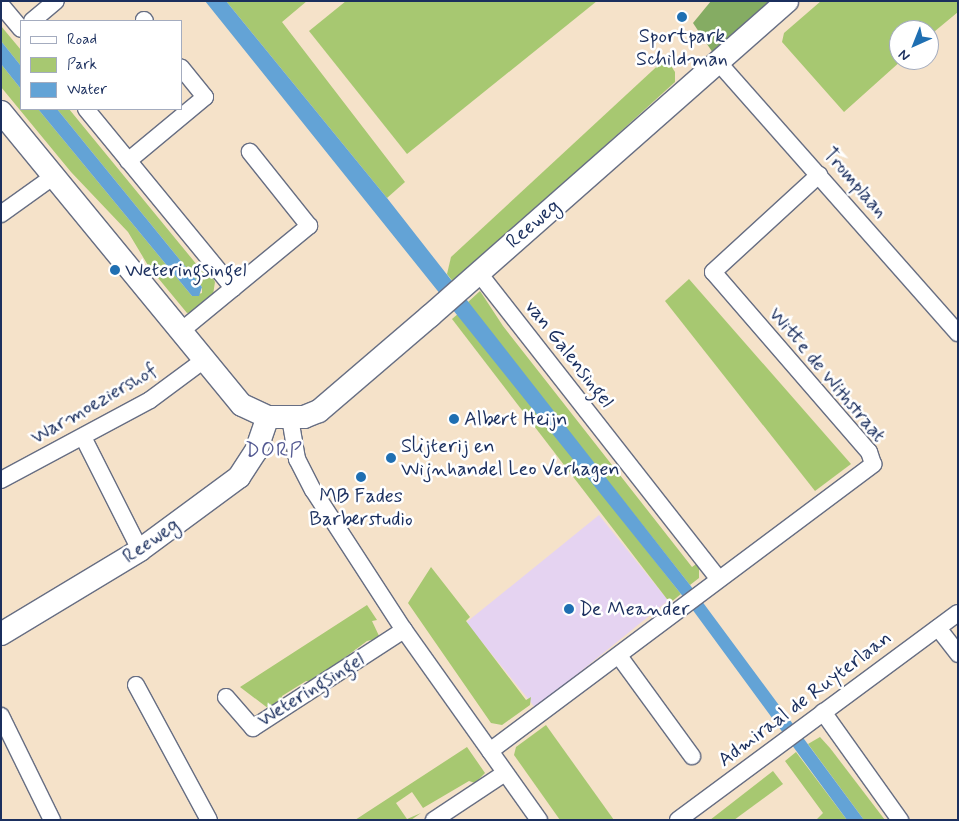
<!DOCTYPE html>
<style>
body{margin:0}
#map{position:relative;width:959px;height:821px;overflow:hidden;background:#f5e2c9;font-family:Mynerve,sans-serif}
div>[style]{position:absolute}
.built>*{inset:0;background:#e5d3f1;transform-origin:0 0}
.green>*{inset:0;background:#a7c871}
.forest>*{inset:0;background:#85ac63}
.water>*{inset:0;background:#63a3d6}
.roads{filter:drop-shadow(1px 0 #676e83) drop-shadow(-1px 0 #676e83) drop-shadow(0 1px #676e83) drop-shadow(0 -1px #676e83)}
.street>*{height:16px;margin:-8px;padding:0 8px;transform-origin:8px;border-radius:8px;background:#fff}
.secondary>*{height:22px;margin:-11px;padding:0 11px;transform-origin:11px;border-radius:11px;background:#fff}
.dots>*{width:14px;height:14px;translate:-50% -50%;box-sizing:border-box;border:2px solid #fff;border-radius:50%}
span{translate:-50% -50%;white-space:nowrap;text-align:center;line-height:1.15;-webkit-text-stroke:5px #fff;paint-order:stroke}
.poi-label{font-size:20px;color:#1b2f5e}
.left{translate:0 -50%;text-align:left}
.street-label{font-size:20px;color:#1b2f5e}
.neighbourhood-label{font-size:21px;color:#545a92;letter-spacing:1px}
.frame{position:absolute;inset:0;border:2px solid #1b2f5e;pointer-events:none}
.legend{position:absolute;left:20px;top:20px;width:162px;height:90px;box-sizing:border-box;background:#fff;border:1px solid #a4acbf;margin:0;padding:6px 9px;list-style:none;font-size:15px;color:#1b2f5e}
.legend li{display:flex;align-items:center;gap:10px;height:25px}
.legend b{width:25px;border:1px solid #a4acbf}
.north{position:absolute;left:889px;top:20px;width:50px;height:50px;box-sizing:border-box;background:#fff;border:1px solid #a4acbf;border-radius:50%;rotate:224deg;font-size:14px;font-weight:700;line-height:20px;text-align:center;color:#1b2f5e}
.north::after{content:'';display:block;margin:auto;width:18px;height:22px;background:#1f6fb2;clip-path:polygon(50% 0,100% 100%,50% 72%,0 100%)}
</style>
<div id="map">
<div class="built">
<div style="left:599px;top:515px;width:110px;height:171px;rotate:51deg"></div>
</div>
<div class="green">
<div style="clip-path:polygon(226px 1px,307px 1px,282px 22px,405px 182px,387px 198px)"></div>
<div style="clip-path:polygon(346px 1px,597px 1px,407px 154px,309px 31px)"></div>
<div style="clip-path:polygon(821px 1px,958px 1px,958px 12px,929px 36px,929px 30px,899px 30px,902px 60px,844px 112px,782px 42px,784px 33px)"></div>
<div style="clip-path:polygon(1px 26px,21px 50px,21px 66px,1px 41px)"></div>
<div style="clip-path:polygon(666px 58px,675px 72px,675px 82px,454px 283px,447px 274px,451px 257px)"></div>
<div style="clip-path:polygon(1px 64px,21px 89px,21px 109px,38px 109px,192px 296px,202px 293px,202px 287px,57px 109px,69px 109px,202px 271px,210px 272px,215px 282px,213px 295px,194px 312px,187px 313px,149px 267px,128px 232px,71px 172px,1px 87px)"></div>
<div style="clip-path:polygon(689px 279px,851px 464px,815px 491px,665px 301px)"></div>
<div style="clip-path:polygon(480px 291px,503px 326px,692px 567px,699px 562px,699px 578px,690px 585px,467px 303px)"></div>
<div style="clip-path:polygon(459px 313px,681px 594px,670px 603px,452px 319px)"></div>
<div style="clip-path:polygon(431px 567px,470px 617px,466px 621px,526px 700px,531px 697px,530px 705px,502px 725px,491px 723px,408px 603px)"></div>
<div style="clip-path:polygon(367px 605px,377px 620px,372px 621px,380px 638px,367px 641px,312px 682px,306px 681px,282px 696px,281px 703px,269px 709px,240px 687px)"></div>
<div style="clip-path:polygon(546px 725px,614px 820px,560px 820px,514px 755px,516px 747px)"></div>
<div style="clip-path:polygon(820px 737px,830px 748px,885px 820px,864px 820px,808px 744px)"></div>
<div style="clip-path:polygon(467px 747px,485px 773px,475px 783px,469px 781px,423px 808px,412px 792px,396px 803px,407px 819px,421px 813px,411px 820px,355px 820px)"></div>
<div style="clip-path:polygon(796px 752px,847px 820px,816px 820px,823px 813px,785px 761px)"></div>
<div style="clip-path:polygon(773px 771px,783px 784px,734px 820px,710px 820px)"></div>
</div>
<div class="forest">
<div style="clip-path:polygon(711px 1px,771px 1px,713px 53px,693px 23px)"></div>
</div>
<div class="water">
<div style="clip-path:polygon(205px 1px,226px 1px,387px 198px,690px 585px,864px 820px,847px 820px,681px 594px)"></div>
<div style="clip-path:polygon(1px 41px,21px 66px,21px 89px,1px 64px)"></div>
<div style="clip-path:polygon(38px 109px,57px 109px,202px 287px,199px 296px,192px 296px)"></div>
</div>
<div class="roads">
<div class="street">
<div style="left:1px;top:5px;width:31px;rotate:50deg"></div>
<div style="left:144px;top:20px;width:1px;rotate:45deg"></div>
<div style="left:32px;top:21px;width:31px;rotate:-40deg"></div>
<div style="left:718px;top:62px;width:362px;rotate:48.5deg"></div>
<div style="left:86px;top:109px;width:232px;rotate:50.6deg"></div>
<div style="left:128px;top:161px;width:100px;rotate:-39.7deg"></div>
<div style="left:205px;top:97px;width:38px;rotate:-129deg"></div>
<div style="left:1px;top:214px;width:65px;rotate:-35.6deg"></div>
<div style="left:478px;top:272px;width:390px;rotate:51.9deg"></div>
<div style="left:181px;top:331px;width:166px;rotate:-39.4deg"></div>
<div style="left:309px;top:226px;width:95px;rotate:-128.6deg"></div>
<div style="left:290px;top:418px;width:42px;rotate:80.3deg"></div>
<div style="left:297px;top:459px;width:35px;rotate:63deg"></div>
<div style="left:313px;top:490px;width:167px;rotate:57deg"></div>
<div style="left:404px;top:630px;width:233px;rotate:54.6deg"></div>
<div style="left:83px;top:437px;width:127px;rotate:63.2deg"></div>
<div style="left:1px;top:480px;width:169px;rotate:-28.2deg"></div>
<div style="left:150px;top:400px;width:67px;rotate:-36.5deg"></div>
<div style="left:938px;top:628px;width:33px;rotate:52deg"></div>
<div style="left:619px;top:656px;width:124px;rotate:53.9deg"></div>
<div style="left:136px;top:685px;width:153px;rotate:61.6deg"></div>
<div style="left:226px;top:697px;width:41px;rotate:48.9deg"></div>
<div style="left:253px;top:728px;width:180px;rotate:-33deg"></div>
<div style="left:823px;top:712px;width:133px;rotate:54.5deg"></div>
<div style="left:1px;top:716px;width:116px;rotate:63.9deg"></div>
<div style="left:490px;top:751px;width:479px;rotate:-36.8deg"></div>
<div style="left:873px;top:464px;width:13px;rotate:-108deg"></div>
<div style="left:869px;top:452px;width:238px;rotate:-130.9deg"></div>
<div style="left:713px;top:272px;width:144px;rotate:-42.5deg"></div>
<div style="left:434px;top:820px;width:85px;rotate:-33.5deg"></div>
<div style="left:678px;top:820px;width:348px;rotate:-36.5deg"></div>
</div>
<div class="secondary">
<div style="left:1px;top:112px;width:379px;rotate:50.6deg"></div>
<div style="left:242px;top:405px;width:29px;rotate:25deg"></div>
<div style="left:268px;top:417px;width:36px"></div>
<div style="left:304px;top:417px;width:16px;rotate:-22deg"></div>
<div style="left:319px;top:411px;width:146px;rotate:-40.6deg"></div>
<div style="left:430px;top:316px;width:476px;rotate:-41.4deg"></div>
<div style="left:1px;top:634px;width:162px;rotate:-31.1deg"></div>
<div style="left:140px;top:550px;width:123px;rotate:-36.4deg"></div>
<div style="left:239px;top:477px;width:31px;rotate:-57deg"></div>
<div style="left:256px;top:451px;width:36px;rotate:-71deg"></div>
</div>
</div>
<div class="dots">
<div style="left:682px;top:17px;background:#1f6fb2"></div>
<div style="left:115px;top:270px;background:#1f6fb2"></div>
<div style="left:454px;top:419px;background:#1f6fb2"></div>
<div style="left:391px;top:458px;background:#1f6fb2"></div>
<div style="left:361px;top:477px;background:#1f6fb2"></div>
<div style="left:569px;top:609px;background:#1f6fb2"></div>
</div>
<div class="poi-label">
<span style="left:682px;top:48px">Sportpark<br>Schildman</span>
<span class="left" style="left:125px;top:270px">Weteringsingel</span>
<span class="left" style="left:464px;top:419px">Albert Heijn</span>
<span class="left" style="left:401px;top:458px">Slijterij en<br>Wijnhandel Leo Verhagen</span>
<span style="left:361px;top:508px">MB Fades<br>Barberstudio</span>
<span class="left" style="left:579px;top:609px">De Meander</span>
</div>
<div class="street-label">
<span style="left:855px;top:183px;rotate:49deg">Tromplaan</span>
<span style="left:533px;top:224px;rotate:-41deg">Reeweg</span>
<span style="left:569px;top:354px;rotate:52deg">van Galensingel</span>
<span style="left:827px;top:375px;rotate:50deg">Witte de Withstraat</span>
<span style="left:94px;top:404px;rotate:-30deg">Warmoeziershof</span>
<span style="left:151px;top:541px;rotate:-35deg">Reeweg</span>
<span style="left:311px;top:690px;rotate:-32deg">Weteringsingel</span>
<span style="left:805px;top:699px;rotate:-37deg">Admiraal de Ruyterlaan</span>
</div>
<div class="neighbourhood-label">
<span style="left:274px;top:450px">DORP</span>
</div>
<div class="frame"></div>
<ul class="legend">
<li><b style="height:6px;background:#fff"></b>Road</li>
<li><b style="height:14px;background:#a7c871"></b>Park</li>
<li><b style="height:14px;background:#63a3d6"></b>Water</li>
</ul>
<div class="north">N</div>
</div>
